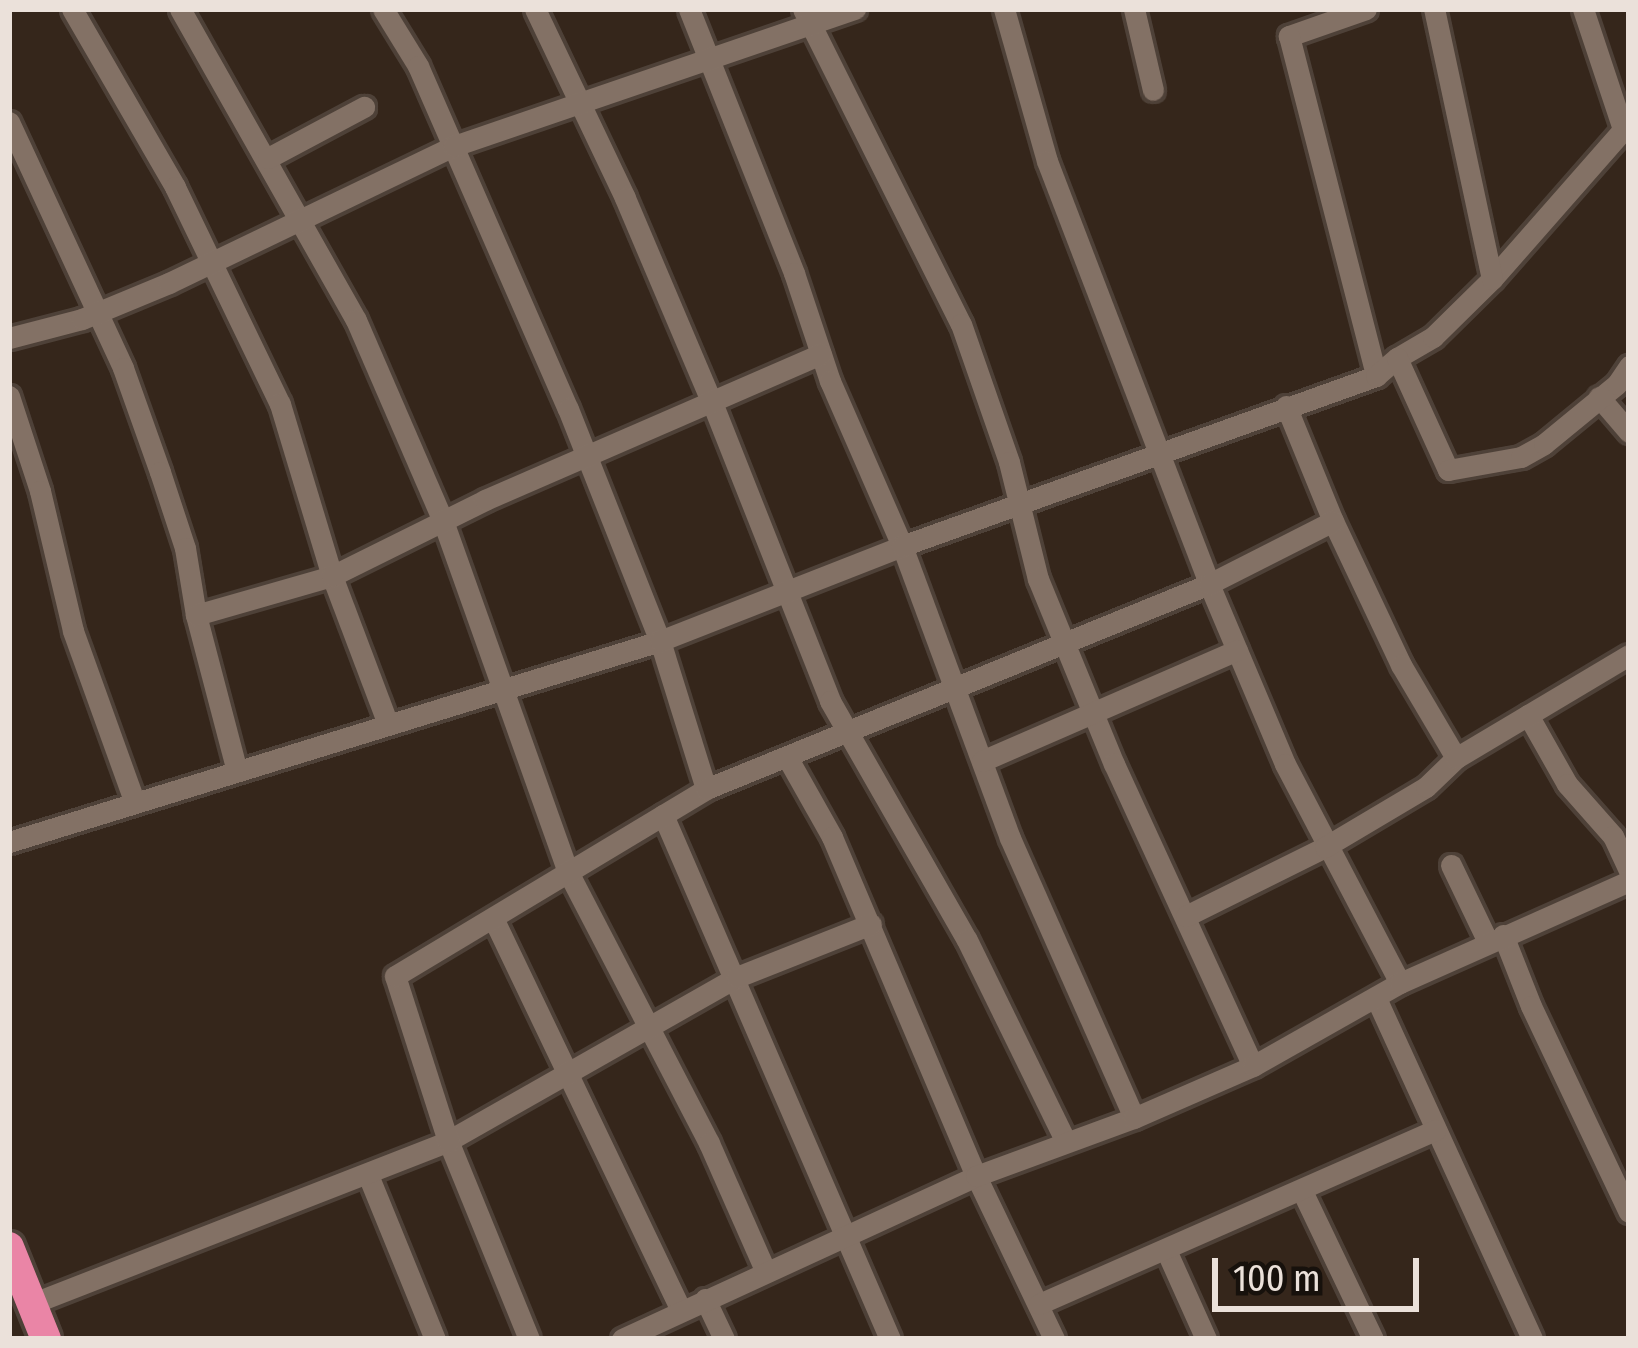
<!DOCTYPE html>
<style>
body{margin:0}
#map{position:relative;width:1638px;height:1348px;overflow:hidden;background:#35261b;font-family:"Fira Sans Condensed",sans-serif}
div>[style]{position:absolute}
.roads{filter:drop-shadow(3px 0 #4e4138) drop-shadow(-3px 0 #4e4138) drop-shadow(0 3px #4e4138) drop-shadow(0 -3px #4e4138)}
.minor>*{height:21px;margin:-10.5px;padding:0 10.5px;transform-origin:10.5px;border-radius:10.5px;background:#837165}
.highway>*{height:30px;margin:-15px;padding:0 15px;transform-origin:15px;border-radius:15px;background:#ea85a6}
span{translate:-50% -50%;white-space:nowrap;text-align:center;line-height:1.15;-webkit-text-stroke:10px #17110c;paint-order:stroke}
.frame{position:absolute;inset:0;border:12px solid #ebe1da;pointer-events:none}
.scale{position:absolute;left:1212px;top:1258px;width:207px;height:54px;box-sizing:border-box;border:6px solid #ebe1da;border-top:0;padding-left:15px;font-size:36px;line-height:42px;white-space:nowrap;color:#ebe1da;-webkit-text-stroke:9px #17110c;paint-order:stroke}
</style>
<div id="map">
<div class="roads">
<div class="minor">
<div style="left:72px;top:9px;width:206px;rotate:59.9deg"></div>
<div style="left:175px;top:187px;width:241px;rotate:64.2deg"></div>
<div style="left:280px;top:404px;width:180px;rotate:73.2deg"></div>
<div style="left:332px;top:576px;width:158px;rotate:69.3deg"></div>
<div style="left:180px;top:9px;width:357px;rotate:60.5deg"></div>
<div style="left:356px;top:320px;width:219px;rotate:66.6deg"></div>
<div style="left:443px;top:521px;width:375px;rotate:70.4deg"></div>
<div style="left:569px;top:874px;width:303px;rotate:62.5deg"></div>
<div style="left:709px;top:1143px;width:141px;rotate:66.2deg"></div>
<div style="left:383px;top:9px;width:67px;rotate:58.4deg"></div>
<div style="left:418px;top:66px;width:374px;rotate:66.4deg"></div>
<div style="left:568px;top:409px;width:250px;rotate:68.4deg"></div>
<div style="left:660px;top:641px;width:155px;rotate:72.7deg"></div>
<div style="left:535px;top:9px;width:209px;rotate:64.5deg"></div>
<div style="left:625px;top:198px;width:225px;rotate:67deg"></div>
<div style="left:713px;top:405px;width:318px;rotate:68.4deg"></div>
<div style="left:830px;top:701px;width:275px;rotate:60.2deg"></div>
<div style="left:967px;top:940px;width:223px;rotate:63.9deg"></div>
<div style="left:689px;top:9px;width:284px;rotate:68.3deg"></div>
<div style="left:794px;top:273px;width:114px;rotate:71.6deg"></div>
<div style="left:830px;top:381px;width:180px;rotate:66.4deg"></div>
<div style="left:902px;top:546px;width:311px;rotate:69.7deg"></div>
<div style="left:1010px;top:838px;width:306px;rotate:66.1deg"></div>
<div style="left:803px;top:9px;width:352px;rotate:63.4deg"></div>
<div style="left:961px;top:324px;width:146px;rotate:70.8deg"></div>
<div style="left:1009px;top:462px;width:121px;rotate:76.1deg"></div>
<div style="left:1038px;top:579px;width:200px;rotate:67.7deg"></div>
<div style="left:1114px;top:764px;width:332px;rotate:65.3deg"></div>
<div style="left:1004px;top:9px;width:158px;rotate:74.2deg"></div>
<div style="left:1047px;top:161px;width:453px;rotate:69deg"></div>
<div style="left:1209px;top:584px;width:195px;rotate:67.1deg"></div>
<div style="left:1285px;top:764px;width:247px;rotate:62.3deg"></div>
<div style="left:1134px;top:9px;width:83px;rotate:76.8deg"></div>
<div style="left:1366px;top:9px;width:82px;rotate:160.7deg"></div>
<div style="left:1289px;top:36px;width:351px;rotate:75.6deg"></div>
<div style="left:1583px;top:9px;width:126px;rotate:71.6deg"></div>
<div style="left:9px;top:122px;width:271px;rotate:65.1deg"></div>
<div style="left:123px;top:368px;width:110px;rotate:70.4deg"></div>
<div style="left:160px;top:472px;width:80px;rotate:71.8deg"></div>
<div style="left:185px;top:548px;width:68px;rotate:80.7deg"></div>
<div style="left:196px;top:615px;width:161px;rotate:75.3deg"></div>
<div style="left:268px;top:158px;width:109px;rotate:-28deg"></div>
<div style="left:1492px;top:279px;width:208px;rotate:-48.7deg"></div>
<div style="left:9px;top:338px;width:75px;rotate:-14.6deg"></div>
<div style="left:82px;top:319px;width:94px;rotate:-22.5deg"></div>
<div style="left:169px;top:283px;width:316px;rotate:-25.7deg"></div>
<div style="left:454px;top:146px;width:424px;rotate:-18.9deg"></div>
<div style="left:1397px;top:358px;width:42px;rotate:-30.3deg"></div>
<div style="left:1433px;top:337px;width:83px;rotate:-44.5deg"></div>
<div style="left:1492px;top:279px;width:276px;rotate:-102.1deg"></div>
<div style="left:9px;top:396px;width:100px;rotate:71.9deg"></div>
<div style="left:40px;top:491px;width:144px;rotate:76.7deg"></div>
<div style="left:73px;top:631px;width:180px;rotate:70.2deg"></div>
<div style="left:1599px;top:397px;width:46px;rotate:49.4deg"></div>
<div style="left:1286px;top:406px;width:124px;rotate:67.8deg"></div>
<div style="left:1333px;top:521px;width:159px;rotate:64.7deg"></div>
<div style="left:1401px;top:665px;width:108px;rotate:59.4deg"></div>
<div style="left:196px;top:615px;width:141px;rotate:-16deg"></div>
<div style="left:332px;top:576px;width:171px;rotate:-26.4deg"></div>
<div style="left:485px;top:500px;width:366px;rotate:-23.5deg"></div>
<div style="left:1528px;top:715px;width:79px;rotate:60.5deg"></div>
<div style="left:1567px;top:784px;width:69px;rotate:48.5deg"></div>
<div style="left:1613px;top:836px;width:38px;rotate:65deg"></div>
<div style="left:787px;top:757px;width:92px;rotate:60.6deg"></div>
<div style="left:832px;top:837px;width:368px;rotate:67deg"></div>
<div style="left:976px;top:1176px;width:181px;rotate:64.4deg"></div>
<div style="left:982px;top:761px;width:278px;rotate:-23.5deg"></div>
<div style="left:663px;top:815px;width:571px;rotate:66.58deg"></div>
<div style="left:9px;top:842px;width:681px;rotate:-17.16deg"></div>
<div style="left:660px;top:641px;width:260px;rotate:-21.4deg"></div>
<div style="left:902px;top:546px;width:504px;rotate:-19.73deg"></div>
<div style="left:1376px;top:376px;width:28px;rotate:-41deg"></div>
<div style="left:1397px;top:358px;width:123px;rotate:65.5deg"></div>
<div style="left:1448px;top:470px;width:74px;rotate:-10.1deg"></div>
<div style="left:1521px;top:457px;width:26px;rotate:-29deg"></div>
<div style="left:1544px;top:444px;width:94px;rotate:-39.4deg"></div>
<div style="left:1617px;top:384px;width:22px;rotate:-56deg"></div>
<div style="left:1451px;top:865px;width:85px;rotate:64.3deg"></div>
<div style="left:1186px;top:916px;width:155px;rotate:-26.4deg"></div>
<div style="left:1325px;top:847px;width:117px;rotate:-30.7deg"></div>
<div style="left:1426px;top:787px;width:42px;rotate:-44deg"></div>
<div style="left:1456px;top:758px;width:201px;rotate:-30.8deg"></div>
<div style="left:494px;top:920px;width:433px;rotate:64.4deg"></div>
<div style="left:1503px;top:935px;width:76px;rotate:68.5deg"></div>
<div style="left:1531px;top:1006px;width:228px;rotate:64.6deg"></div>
<div style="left:1376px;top:998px;width:375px;rotate:65.4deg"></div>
<div style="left:368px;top:1175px;width:177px;rotate:67.8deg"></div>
<div style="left:1303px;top:1193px;width:162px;rotate:64.4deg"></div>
<div style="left:1166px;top:1250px;width:98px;rotate:65.8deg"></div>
<div style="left:705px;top:1299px;width:44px;rotate:64.6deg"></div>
<div style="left:31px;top:1304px;width:448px;rotate:-21.3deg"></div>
<div style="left:448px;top:1141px;width:332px;rotate:-29.6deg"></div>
<div style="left:737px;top:977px;width:144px;rotate:-21.6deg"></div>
<div style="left:1039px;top:1304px;width:433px;rotate:-23.7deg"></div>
<div style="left:529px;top:1339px;width:214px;rotate:-112.2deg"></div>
<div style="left:448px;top:1141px;width:173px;rotate:-107.8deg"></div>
<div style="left:395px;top:976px;width:363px;rotate:-31deg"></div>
<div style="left:706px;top:789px;width:543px;rotate:-22.17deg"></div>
<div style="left:1209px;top:584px;width:139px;rotate:-26.9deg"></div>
<div style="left:622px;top:1339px;width:390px;rotate:-24.7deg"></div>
<div style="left:976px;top:1176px;width:168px;rotate:-20.2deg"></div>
<div style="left:1134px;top:1118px;width:130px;rotate:-23.6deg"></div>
<div style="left:1253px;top:1066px;width:169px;rotate:-29.5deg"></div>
<div style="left:1400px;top:983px;width:251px;rotate:-24deg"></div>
</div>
<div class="highway">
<div style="left:9px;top:1247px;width:99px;rotate:68.1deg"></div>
</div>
</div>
<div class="frame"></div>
<div class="scale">100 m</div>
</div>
